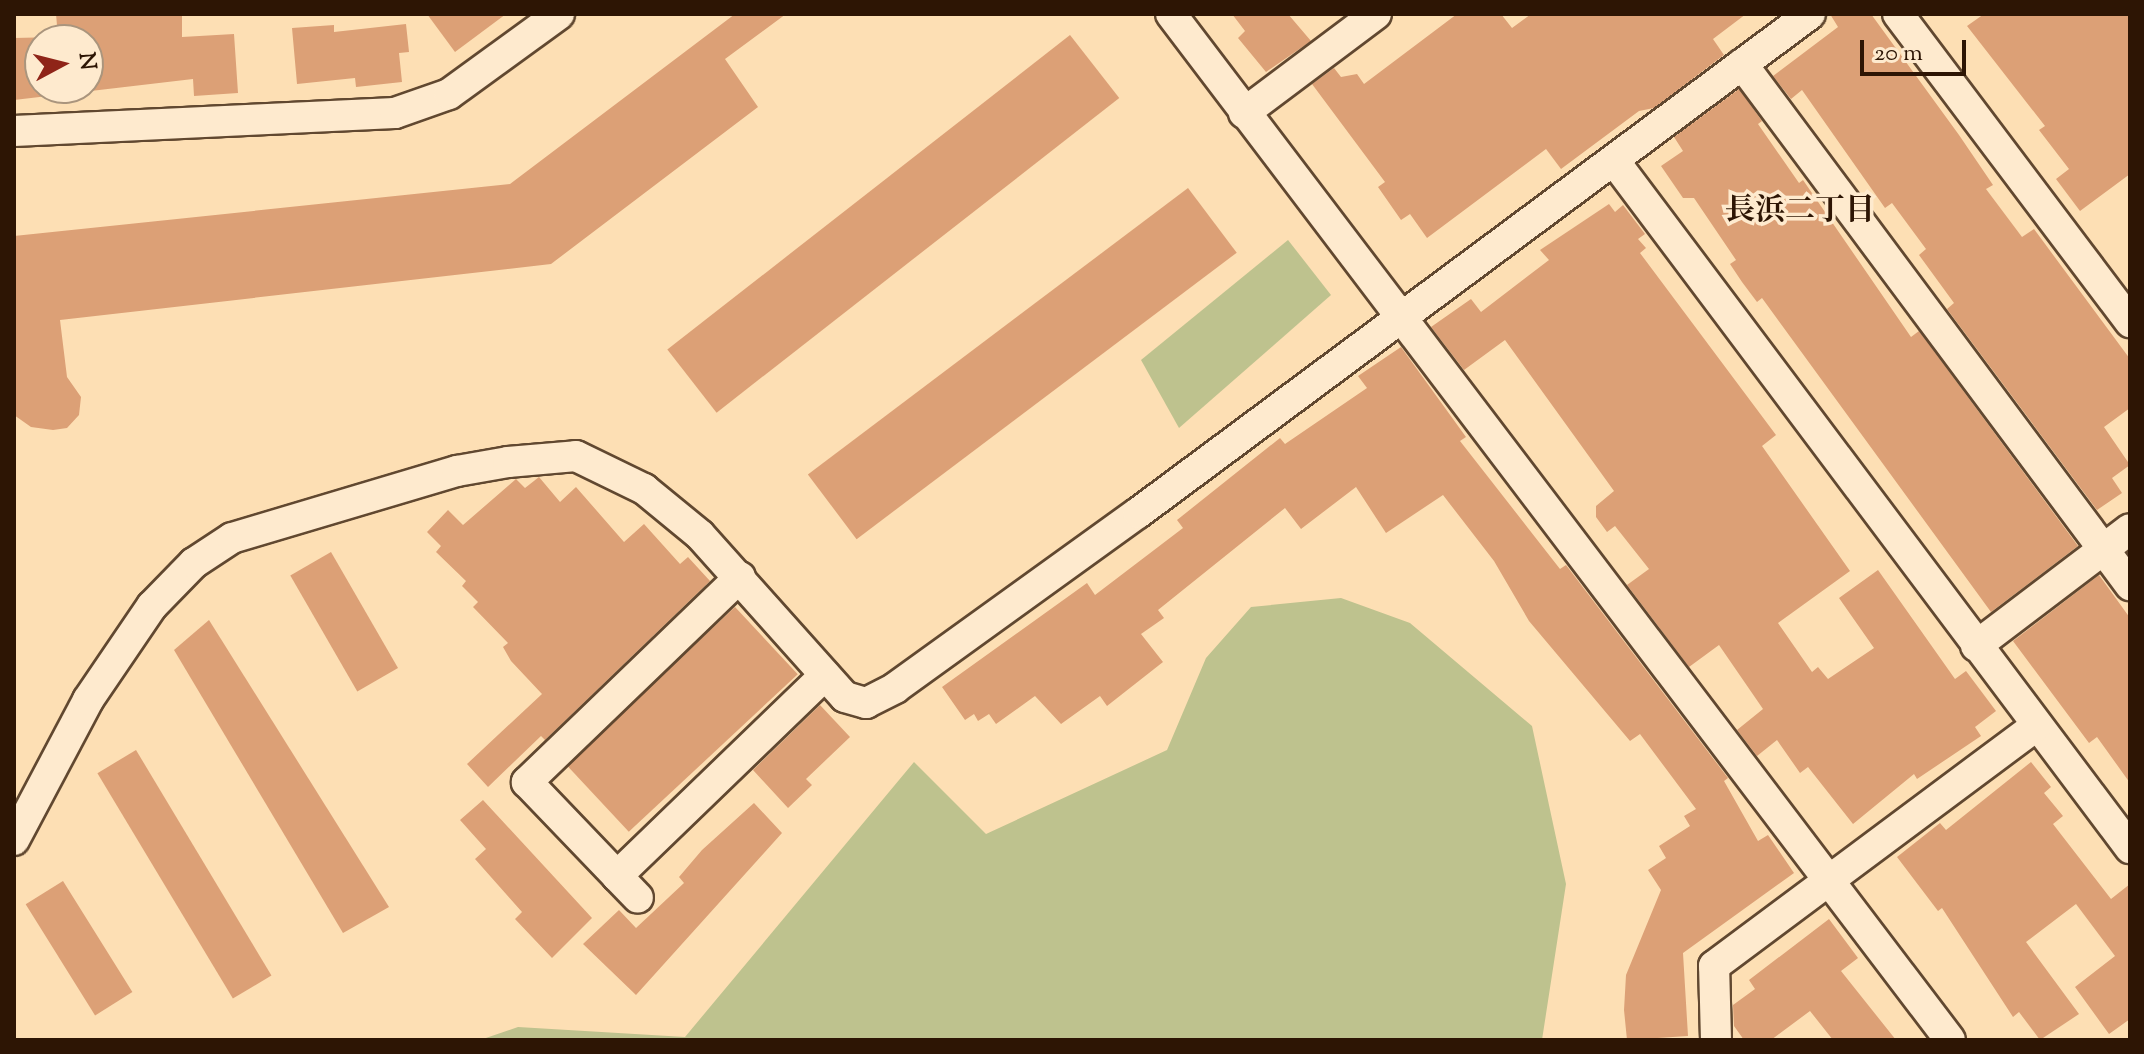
<!DOCTYPE html>
<meta charset="utf-8">
<style>
body{margin:0}
#map{position:relative;width:2144px;height:1054px;overflow:hidden;background:#fddfb4;font-family:"Sorts Mill Goudy","Noto Serif JP",serif}
div>[style]{position:absolute}
.green>*{inset:0;background:#bec28e}
.building>*{inset:0;background:#dca076;transform-origin:0 0}
.roads{filter:drop-shadow(2px 0 #614830) drop-shadow(-2px 0 #614830) drop-shadow(0 2px #614830) drop-shadow(0 -2px #614830)}
.street>*{height:30px;margin:-15px;padding:0 15px;transform-origin:15px;border-radius:15px;background:#feeace}
span{translate:-50% -50%;white-space:nowrap;text-align:center;line-height:1.15;-webkit-text-stroke:7px #feeace;paint-order:stroke}
.neighbourhood-label{font-size:30px;color:#2d1504;font-weight:700}
.frame{position:absolute;inset:0;border:16px solid #2d1504;pointer-events:none}
.north{position:absolute;left:24px;top:24px;width:80px;height:80px;box-sizing:border-box;background:#feeace;border:2px solid #aa957d;border-radius:50%;rotate:83deg;font-size:22px;font-weight:700;line-height:32px;text-align:center;color:#2d1504}
.north::after{content:'';display:block;margin:auto;width:28px;height:36px;background:#8f2418;clip-path:polygon(50% 0,100% 100%,50% 72%,0 100%)}
.scale{position:absolute;left:1860px;top:40px;width:106px;height:36px;box-sizing:border-box;border:4px solid #2d1504;border-top:0;padding-left:10px;font-size:24px;line-height:28px;white-space:nowrap;color:#2d1504;-webkit-text-stroke:6px #feeace;paint-order:stroke}
</style>
<div id="map">
<div class="green">
<div style="clip-path:polygon(1288px 240px,1331px 295px,1179px 428px,1141px 360px)"></div>
<div style="clip-path:polygon(1341px 598px,1410px 623px,1532px 726px,1566px 884px,1542px 1040px,480px 1040px,518px 1027px,685px 1037px,914px 762px,986px 834px,1167px 750px,1206px 658px,1251px 607px)"></div>
</div>
<div class="building">
<div style="clip-path:polygon(evenodd,56px 14px,182px 14px,182px 37px,234px 34px,238px 93px,194px 96px,193px 79px,14px 100px,14px 38px,58px 37px,56px 14px,40px 40px,88px 40px,88px 88px,40px 88px,40px 40px)"></div>
<div style="clip-path:polygon(427px 14px,506px 14px,455px 52px)"></div>
<div style="clip-path:polygon(735px 14px,786px 14px,725px 59px,758px 107px,551px 264px,60px 320px,67px 377px,81px 397px,79px 415px,67px 428px,53px 430px,31px 427px,14px 415px,14px 236px,510px 184px)"></div>
<div style="clip-path:polygon(1232px 14px,1288px 14px,1311px 41px,1266px 72px,1238px 38px,1245px 31px)"></div>
<div style="clip-path:polygon(1457px 14px,1501px 14px,1512px 28px,1531px 14px,1746px 14px,1713px 39px,1724px 55px,1654px 108px,1639px 111px,1561px 169px,1546px 149px,1427px 238px,1410px 214px,1401px 220px,1378px 187px,1385px 182px,1312px 84px,1334px 68px,1341px 77px,1357px 74px,1364px 84px)"></div>
<div style="clip-path:polygon(1830px 14px,1871px 14px,1959px 135px,1993px 185px,1986px 189px,2022px 237px,2034px 229px,2130px 359px,2130px 408px,2104px 427px,2130px 465px,2112px 478px,2122px 493px,2097px 510px,1947px 309px,1954px 303px,1919px 255px,1926px 249px,1892px 203px,1885px 208px,1802px 90px,1791px 99px,1773px 76px,1838px 27px)"></div>
<div style="clip-path:polygon(1984px 14px,2130px 14px,2130px 174px,2080px 211px,2056px 179px,2069px 169px,2039px 130px,2045px 126px,1967px 26px)"></div>
<div style="clip-path:polygon(406px 24px,409px 52px,399px 53px,402px 82px,356px 87px,355px 78px,297px 84px,292px 28px,334px 25px,334px 32px)"></div>
<div style="left:1070px;top:35px;width:80px;height:511px;rotate:52deg"></div>
<div style="clip-path:polygon(1739px 89px,1762px 121px,1758px 124px,1799px 183px,1803px 180px,1911px 337px,1919px 331px,2078px 546px,1991px 612px,1762px 298px,1757px 302px,1742px 282px,1730px 264px,1736px 260px,1694px 198px,1683px 198px,1661px 166px,1683px 151px,1674px 137px)"></div>
<div style="left:1188px;top:188px;width:81px;height:476px;rotate:53deg"></div>
<div style="clip-path:polygon(1609px 204px,1615px 212px,1623px 205px,1645px 234px,1638px 239px,1646px 248px,1640px 253px,1776px 435px,1762px 446px,1850px 571px,1778px 623px,1812px 672px,1818px 667px,1828px 679px,1874px 648px,1839px 598px,1878px 570px,1955px 679px,1966px 671px,1996px 711px,1975px 727px,1981px 736px,1917px 779px,1914px 774px,1853px 824px,1808px 767px,1800px 773px,1777px 740px,1757px 756px,1737px 730px,1763px 709px,1719px 645px,1689px 667px,1627px 585px,1649px 569px,1615px 526px,1607px 532px,1596px 517px,1596px 506px,1614px 491px,1505px 340px,1464px 370px,1431px 327px,1471px 299px,1481px 312px,1549px 260px,1540px 250px)"></div>
<div style="clip-path:polygon(1401px 347px,1466px 437px,1460px 441px,1560px 569px,1566px 565px,1728px 778px,1724px 781px,1758px 841px,1768px 835px,1794px 873px,1683px 953px,1688px 1036px,1627px 1040px,1624px 1010px,1626px 975px,1661px 890px,1648px 870px,1666px 858px,1659px 846px,1690px 826px,1684px 816px,1696px 809px,1640px 734px,1630px 741px,1529px 621px,1494px 561px,1443px 495px,1386px 533px,1356px 487px,1301px 529px,1285px 508px,1158px 610px,1164px 618px,1141px 634px,1163px 662px,1107px 706px,1100px 696px,1061px 724px,1035px 696px,996px 724px,989px 714px,978px 721px,974px 714px,965px 720px,942px 687px,1087px 583px,1095px 595px,1183px 528px,1177px 520px,1280px 438px,1285px 444px,1367px 388px,1358px 376px)"></div>
<div style="clip-path:polygon(539px 477px,560px 502px,576px 487px,624px 542px,644px 524px,680px 564px,688px 557px,710px 581px,545px 740px,541px 736px,488px 787px,467px 764px,542px 694px,511px 661px,503px 647px,508px 643px,473px 607px,478px 602px,462px 586px,466px 581px,436px 552px,441px 546px,427px 532px,448px 510px,463px 525px,516px 479px,525px 488px)"></div>
<div style="left:331px;top:552px;width:134px;height:47px;rotate:60deg"></div>
<div style="clip-path:polygon(2099px 575px,2130px 618px,2130px 783px,2097px 737px,2089px 743px,2013px 641px)"></div>
<div style="left:735px;top:607px;width:92px;height:231px;rotate:47deg"></div>
<div style="clip-path:polygon(209px 620px,389px 907px,343px 933px,174px 650px)"></div>
<div style="clip-path:polygon(820px 705px,850px 737px,806px 779px,812px 785px,788px 808px,753px 770px)"></div>
<div style="left:136px;top:750px;width:263px;height:45px;rotate:59deg"></div>
<div style="clip-path:polygon(2031px 762px,2051px 787px,2044px 793px,2063px 816px,2053px 824px,2111px 899px,2130px 884px,2130px 1019px,2109px 1034px,2075px 987px,2115px 956px,2076px 904px,2026px 942px,2079px 1014px,2040px 1040px,2019px 1012px,2013px 1017px,1942px 908px,1938px 911px,1897px 857px,1940px 823px,1946px 830px)"></div>
<div style="clip-path:polygon(483px 800px,592px 918px,552px 958px,515px 919px,522px 912px,475px 859px,486px 849px,460px 820px)"></div>
<div style="clip-path:polygon(754px 803px,782px 833px,636px 995px,583px 944px,619px 910px,636px 928px,684px 883px,679px 877px,702px 850px)"></div>
<div style="left:63px;top:881px;width:131px;height:44px;rotate:58deg"></div>
<div style="clip-path:polygon(1829px 919px,1858px 958px,1841px 971px,1896px 1040px,1833px 1040px,1810px 1011px,1771px 1040px,1744px 1040px,1734px 1026px,1733px 1005px,1755px 989px,1749px 980px)"></div>
</div>
<div class="roads">
<div class="street">
<div style="left:1171px;top:14px;width:1288px;rotate:52.79deg"></div>
<div style="left:1898px;top:14px;width:386px;rotate:53deg"></div>
<div style="left:1742px;top:64px;width:650px;rotate:53.32deg"></div>
<div style="left:1244px;top:113px;width:165px;rotate:-36.9deg"></div>
<div style="left:14px;top:131px;width:381px;rotate:-2.7deg"></div>
<div style="left:395px;top:113px;width:57px;rotate:-19.4deg"></div>
<div style="left:449px;top:94px;width:136px;rotate:-36deg"></div>
<div style="left:1615px;top:162px;width:858px;rotate:53.1deg"></div>
<div style="left:740px;top:577px;width:296px;rotate:136.1deg"></div>
<div style="left:527px;top:782px;width:130px;rotate:46.2deg"></div>
<div style="left:617px;top:876px;width:289px;rotate:-44deg"></div>
<div style="left:1976px;top:646px;width:193px;rotate:-37.2deg"></div>
<div style="left:14px;top:840px;width:158px;rotate:-62.1deg"></div>
<div style="left:88px;top:700px;width:114px;rotate:-55.8deg"></div>
<div style="left:152px;top:606px;width:60px;rotate:-45.7deg"></div>
<div style="left:194px;top:563px;width:45px;rotate:-33.3deg"></div>
<div style="left:232px;top:538px;width:235px;rotate:-16.6deg"></div>
<div style="left:457px;top:471px;width:52px;rotate:-10deg"></div>
<div style="left:508px;top:462px;width:68px;rotate:-5deg"></div>
<div style="left:576px;top:456px;width:76px;rotate:25.9deg"></div>
<div style="left:644px;top:489px;width:72px;rotate:39.4deg"></div>
<div style="left:700px;top:535px;width:217px;rotate:48.2deg"></div>
<div style="left:845px;top:697px;width:22px;rotate:16deg"></div>
<div style="left:866px;top:703px;width:33px;rotate:-27deg"></div>
<div style="left:895px;top:688px;width:299px;rotate:-35.8deg"></div>
<div style="left:1138px;top:513px;width:837px;rotate:-36.6deg"></div>
<div style="left:617px;top:876px;width:30px;rotate:46deg"></div>
<div style="left:1716px;top:1040px;width:74px;rotate:-91.5deg"></div>
<div style="left:1714px;top:966px;width:403px;rotate:-36.7deg"></div>
</div>
</div>
<div class="neighbourhood-label">
<span style="left:1800px;top:212px">長浜二丁目</span>
</div>
<div class="frame"></div>
<div class="north">N</div>
<div class="scale">20 m</div>
</div>
